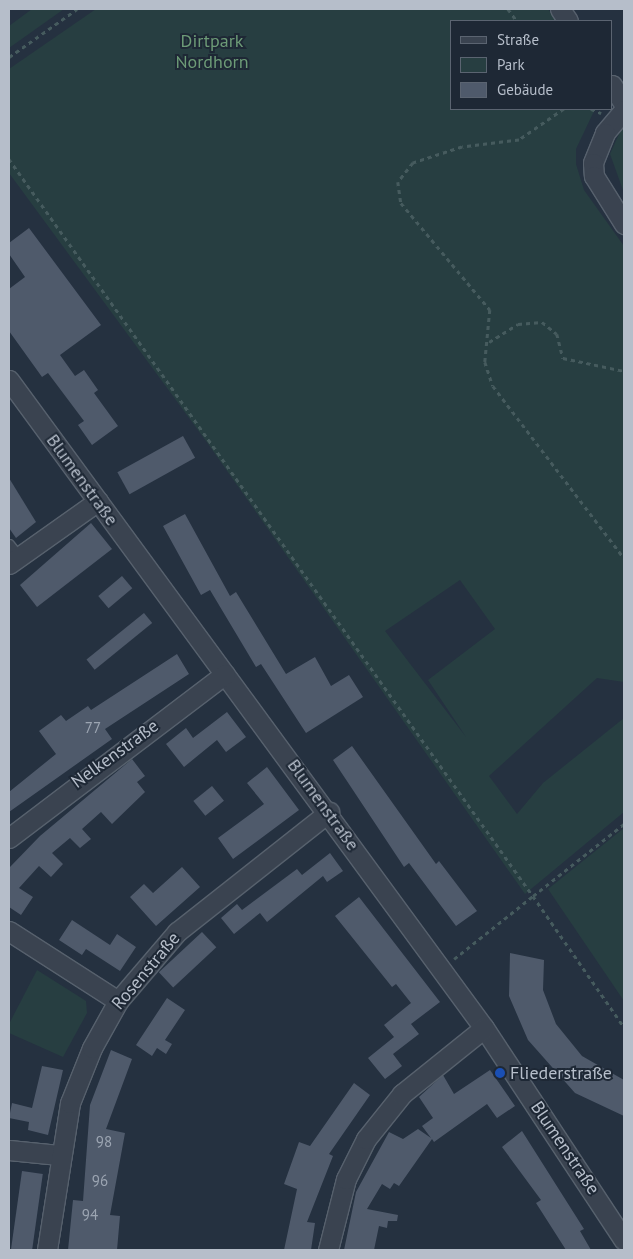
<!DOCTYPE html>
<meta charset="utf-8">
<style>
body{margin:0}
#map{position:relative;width:633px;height:1259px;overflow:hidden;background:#253140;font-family:"PT Sans",sans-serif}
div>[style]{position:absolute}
.green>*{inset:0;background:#273e41}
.building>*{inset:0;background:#4f5a6b;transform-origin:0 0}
.path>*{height:2.5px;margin-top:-1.25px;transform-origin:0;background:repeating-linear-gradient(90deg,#465b5e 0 4px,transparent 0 8px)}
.roads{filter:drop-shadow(1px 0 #57616d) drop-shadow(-1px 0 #57616d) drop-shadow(0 1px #57616d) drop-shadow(0 -1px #57616d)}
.service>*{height:9px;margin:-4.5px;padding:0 4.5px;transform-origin:4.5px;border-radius:4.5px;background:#3a4350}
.minor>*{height:19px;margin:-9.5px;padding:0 9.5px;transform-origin:9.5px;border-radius:9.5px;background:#3a4350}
.dots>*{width:14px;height:14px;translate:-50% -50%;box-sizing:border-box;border:2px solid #1e2835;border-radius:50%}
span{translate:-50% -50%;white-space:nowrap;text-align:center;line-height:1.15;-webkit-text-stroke:4px #1e2835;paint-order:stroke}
.number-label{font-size:15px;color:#9ca5b2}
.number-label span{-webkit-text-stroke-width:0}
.park-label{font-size:18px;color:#6d9b77}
.street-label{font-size:18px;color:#b6beca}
.poi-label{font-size:18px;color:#b6beca}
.left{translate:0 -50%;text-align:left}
.frame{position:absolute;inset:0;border:10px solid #b6beca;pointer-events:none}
.legend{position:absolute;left:450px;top:20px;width:162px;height:90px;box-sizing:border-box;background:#1e2835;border:1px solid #5b6471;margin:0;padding:6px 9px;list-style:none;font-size:15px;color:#b6beca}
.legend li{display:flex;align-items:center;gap:10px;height:25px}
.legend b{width:25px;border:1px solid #5b6471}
</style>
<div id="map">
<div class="green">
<div style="clip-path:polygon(32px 9px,64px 9px,9px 48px,9px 26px)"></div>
<div style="clip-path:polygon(evenodd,96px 9px,548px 9px,557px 21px,452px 21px,452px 109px,595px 109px,576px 149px,576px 164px,584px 190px,624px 246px,624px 682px,597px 678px,489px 776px,517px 814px,543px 783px,624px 718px,624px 812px,525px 894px,206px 441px,9px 173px,9px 69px,96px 9px,460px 580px,495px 629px,428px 680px,466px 737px,385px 631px,460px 580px)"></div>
<div style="clip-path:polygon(624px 123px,624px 193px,610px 154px)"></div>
<div style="clip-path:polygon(624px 828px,624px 1001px,548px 889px)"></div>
<div style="clip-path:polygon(37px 970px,86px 1001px,87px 1013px,63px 1057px,9px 1033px,9px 1024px)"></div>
</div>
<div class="building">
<div style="clip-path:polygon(29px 228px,101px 325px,60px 355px,75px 376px,84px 370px,98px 390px,94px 393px,118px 426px,92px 445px,78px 425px,84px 421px,48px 373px,42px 377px,9px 331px,9px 289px,25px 277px,9px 254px,9px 243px)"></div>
<div style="left:183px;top:436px;width:25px;height:75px;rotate:61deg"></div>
<div style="clip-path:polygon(9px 478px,36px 522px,16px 538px,9px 528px)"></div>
<div style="clip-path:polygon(185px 514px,230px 596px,236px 592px,286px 674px,315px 657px,331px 686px,349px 675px,363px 697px,306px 733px,261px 664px,256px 667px,210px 590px,201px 595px,163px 526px)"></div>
<div style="clip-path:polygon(91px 523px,112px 549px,37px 607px,20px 585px)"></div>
<div style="left:122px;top:576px;width:16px;height:31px;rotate:50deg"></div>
<div style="left:144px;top:613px;width:13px;height:74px;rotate:51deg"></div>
<div style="clip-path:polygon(177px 654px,189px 674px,105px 729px,112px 739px,9px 812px,9px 792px,56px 754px,39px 731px,61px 715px,66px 721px,88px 706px,91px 710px)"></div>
<div style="clip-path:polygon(227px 712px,246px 737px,226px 752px,217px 740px,184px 767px,166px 744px,186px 728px,193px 738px)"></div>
<div style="clip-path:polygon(352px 746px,436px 864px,439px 861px,477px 911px,456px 926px,409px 863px,404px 867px,333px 760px)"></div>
<div style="clip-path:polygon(132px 759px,145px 776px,137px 782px,145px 792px,112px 824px,101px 812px,82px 829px,91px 839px,80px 848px,70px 838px,52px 853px,63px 864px,51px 877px,39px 866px,19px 888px,33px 897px,21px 915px,9px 907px,9px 868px,40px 836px)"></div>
<div style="clip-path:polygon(267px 767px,299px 810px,233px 859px,218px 838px,264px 804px,247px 783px)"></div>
<div style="left:212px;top:786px;width:19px;height:24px;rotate:51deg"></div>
<div style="clip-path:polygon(330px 853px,343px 871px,327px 882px,323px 876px,267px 922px,260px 913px,234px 934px,221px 918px,237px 904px,242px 910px,297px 869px,302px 875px)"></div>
<div style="clip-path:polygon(182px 867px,200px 887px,156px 926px,130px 897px,144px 884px,153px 893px)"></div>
<div style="clip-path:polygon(359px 897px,440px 1002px,411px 1024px,419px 1034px,393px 1054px,402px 1066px,385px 1079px,368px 1058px,394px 1037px,384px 1025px,411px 1003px,396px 984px,392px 987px,335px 916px)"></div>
<div style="clip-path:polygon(72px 920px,110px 945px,117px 934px,136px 947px,120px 971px,86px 949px,82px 955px,59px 940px)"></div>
<div style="left:202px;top:932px;width:21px;height:59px;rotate:47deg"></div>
<div style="clip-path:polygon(510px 953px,544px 960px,543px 990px,556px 1024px,582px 1056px,624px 1080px,624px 1116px,575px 1093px,528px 1040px,509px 996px)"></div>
<div style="clip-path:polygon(167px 998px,185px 1010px,165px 1040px,172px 1044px,166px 1054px,157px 1048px,152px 1056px,136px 1045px)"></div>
<div style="clip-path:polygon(111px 1050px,132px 1059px,106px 1129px,125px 1133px,110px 1215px,120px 1216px,117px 1250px,68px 1250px,73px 1200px,83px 1201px,90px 1105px)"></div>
<div style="clip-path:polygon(42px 1066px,63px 1070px,48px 1135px,28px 1130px,29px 1122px,9px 1118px,12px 1103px,32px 1108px)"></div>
<div style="clip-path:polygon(490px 1070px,515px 1106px,497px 1118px,487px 1104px,434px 1142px,432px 1139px,399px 1186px,394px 1183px,390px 1189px,382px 1184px,367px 1209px,398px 1215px,397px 1221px,388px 1221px,387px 1228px,379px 1226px,374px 1250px,344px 1250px,356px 1192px,389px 1132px,403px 1139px,418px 1129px,431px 1138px,422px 1126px,433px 1118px,419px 1097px,443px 1075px,454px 1094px)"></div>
<div style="clip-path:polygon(354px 1083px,370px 1095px,329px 1154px,333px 1156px,307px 1222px,315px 1223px,311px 1250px,284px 1250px,297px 1189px,284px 1184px,299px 1142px,310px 1146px)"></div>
<div style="clip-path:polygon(522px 1131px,584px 1229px,580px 1231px,591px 1250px,566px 1250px,536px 1203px,541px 1200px,502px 1147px)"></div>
<div style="left:22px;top:1171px;width:21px;height:80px;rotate:8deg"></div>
</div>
<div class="path">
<div style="left:508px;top:9px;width:15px;rotate:53deg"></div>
<div style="left:9px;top:57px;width:83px;rotate:-35.2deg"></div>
<div style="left:564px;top:109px;width:55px;rotate:145.4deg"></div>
<div style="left:519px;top:140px;width:57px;rotate:173deg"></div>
<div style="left:462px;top:147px;width:52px;rotate:161.9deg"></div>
<div style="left:413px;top:163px;width:24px;rotate:128deg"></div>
<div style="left:398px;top:182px;width:21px;rotate:82deg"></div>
<div style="left:401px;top:203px;width:139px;rotate:50.2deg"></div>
<div style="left:490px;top:310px;width:52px;rotate:95.5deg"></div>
<div style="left:485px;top:362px;width:25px;rotate:72deg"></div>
<div style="left:493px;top:386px;width:216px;rotate:52.7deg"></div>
<div style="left:591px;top:109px;width:11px;rotate:22deg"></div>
<div style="left:9px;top:159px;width:904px;rotate:54.59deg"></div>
<div style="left:533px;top:896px;width:116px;rotate:-38.4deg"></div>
<div style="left:489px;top:342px;width:34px;rotate:-32deg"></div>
<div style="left:518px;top:324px;width:24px;rotate:-5deg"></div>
<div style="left:542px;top:322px;width:19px;rotate:39deg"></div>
<div style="left:557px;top:334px;width:25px;rotate:76deg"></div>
<div style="left:563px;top:358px;width:62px;rotate:12deg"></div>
<div style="left:454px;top:959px;width:101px;rotate:-38.6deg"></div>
<div style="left:533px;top:896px;width:160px;rotate:55.2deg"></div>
</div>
<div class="roads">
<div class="service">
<div style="left:9px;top:544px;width:16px;rotate:52deg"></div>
</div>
<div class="minor">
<div style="left:560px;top:9px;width:14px;rotate:56deg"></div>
<div style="left:612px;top:85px;width:22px;rotate:58deg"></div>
<div style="left:624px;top:110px;width:30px;rotate:130deg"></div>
<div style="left:605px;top:133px;width:32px;rotate:112deg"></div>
<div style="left:593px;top:163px;width:13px;rotate:86deg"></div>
<div style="left:594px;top:176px;width:57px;rotate:58deg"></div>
<div style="left:9px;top:380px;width:803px;rotate:53.76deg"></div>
<div style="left:484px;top:1028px;width:254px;rotate:56.6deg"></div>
<div style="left:9px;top:564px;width:109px;rotate:-35.3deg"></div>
<div style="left:9px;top:838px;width:271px;rotate:-37.2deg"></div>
<div style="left:9px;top:931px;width:130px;rotate:32.7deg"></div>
<div style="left:9px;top:1150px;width:50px;rotate:5.7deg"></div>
<div style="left:47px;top:1250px;width:149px;rotate:-81.1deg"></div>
<div style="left:70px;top:1103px;width:59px;rotate:-68.2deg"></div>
<div style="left:92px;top:1048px;width:54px;rotate:-61deg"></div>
<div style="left:118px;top:1001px;width:91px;rotate:-49.5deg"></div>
<div style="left:177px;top:932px;width:194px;rotate:-38.3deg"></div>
<div style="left:328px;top:1250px;width:73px;rotate:-75.8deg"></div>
<div style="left:346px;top:1179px;width:45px;rotate:-63.4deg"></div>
<div style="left:366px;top:1139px;width:58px;rotate:-51.3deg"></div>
<div style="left:402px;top:1094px;width:105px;rotate:-38.8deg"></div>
</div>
</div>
<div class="dots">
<div style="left:500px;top:1073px;background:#1a4fb4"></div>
</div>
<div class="number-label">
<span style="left:93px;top:728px">77</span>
<span style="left:104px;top:1142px">98</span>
<span style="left:100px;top:1181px">96</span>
<span style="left:90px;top:1215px">94</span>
</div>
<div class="park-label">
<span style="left:212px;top:52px">Dirtpark<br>Nordhorn</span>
</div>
<div class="street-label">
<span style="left:82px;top:480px;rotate:54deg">Blumenstraße</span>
<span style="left:115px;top:754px;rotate:-36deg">Nelkenstraße</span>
<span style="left:323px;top:805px;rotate:54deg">Blumenstraße</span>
<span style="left:146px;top:971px;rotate:-50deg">Rosenstraße</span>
<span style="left:565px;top:1148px;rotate:56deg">Blumenstraße</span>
</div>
<div class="poi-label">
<span class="left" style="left:510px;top:1073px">Fliederstraße</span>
</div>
<div class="frame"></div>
<ul class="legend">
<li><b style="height:6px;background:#3a4350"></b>Straße</li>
<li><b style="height:14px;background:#273e41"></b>Park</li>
<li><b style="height:14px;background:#4f5a6b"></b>Gebäude</li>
</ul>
</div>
